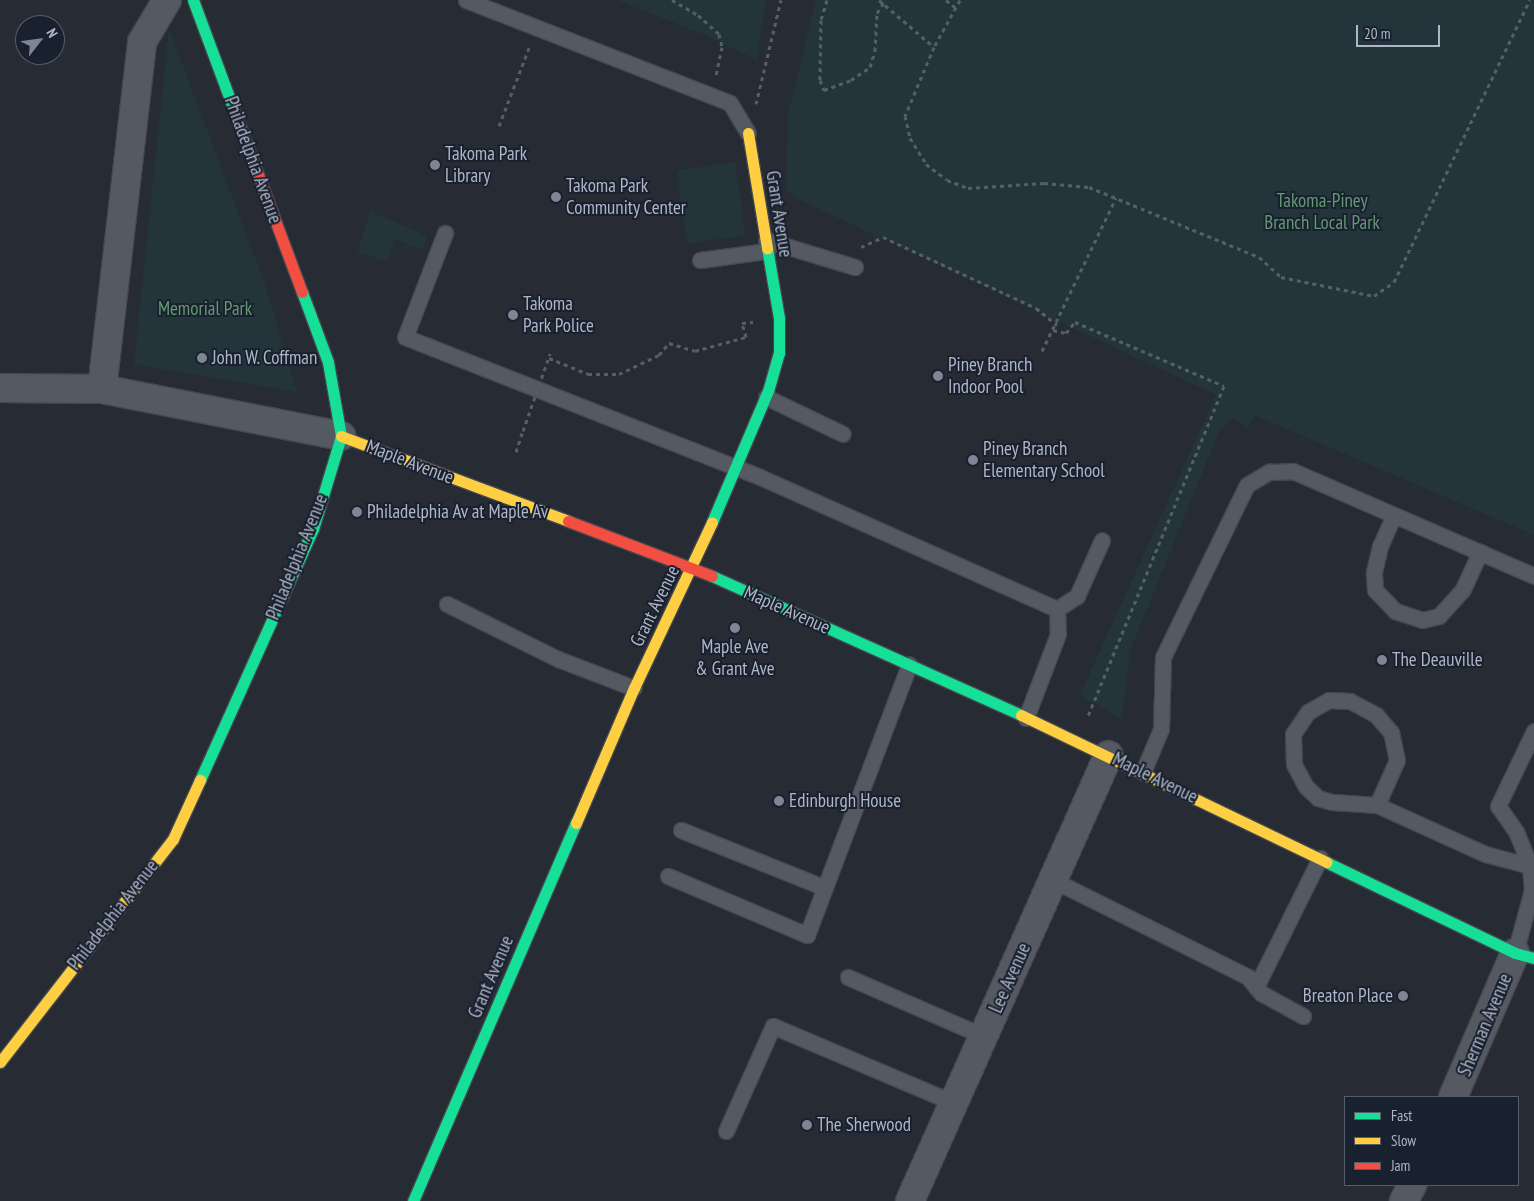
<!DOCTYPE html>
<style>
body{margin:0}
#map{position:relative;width:1534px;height:1201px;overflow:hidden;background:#262b34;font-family:"PT Sans Narrow",sans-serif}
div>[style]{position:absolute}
.green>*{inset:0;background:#23353a;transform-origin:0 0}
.path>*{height:3px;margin-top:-1.5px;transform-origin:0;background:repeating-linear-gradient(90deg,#585e66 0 4px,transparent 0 8px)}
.roads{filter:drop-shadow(1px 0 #44474f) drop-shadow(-1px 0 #44474f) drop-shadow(0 1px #44474f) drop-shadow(0 -1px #44474f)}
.lane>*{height:15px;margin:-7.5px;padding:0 7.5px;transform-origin:7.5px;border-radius:7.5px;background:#555a62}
.street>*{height:28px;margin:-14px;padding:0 14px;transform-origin:14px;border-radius:14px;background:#555a62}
.fast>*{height:11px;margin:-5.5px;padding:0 5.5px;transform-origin:5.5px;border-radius:5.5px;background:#16e098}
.slow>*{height:11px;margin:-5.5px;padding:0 5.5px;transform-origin:5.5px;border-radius:5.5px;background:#ffcf43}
.jam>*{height:11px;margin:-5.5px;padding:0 5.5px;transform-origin:5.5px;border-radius:5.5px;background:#f24e42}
.path-bridge>*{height:3px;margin-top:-1.5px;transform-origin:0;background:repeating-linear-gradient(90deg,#585e66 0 4px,transparent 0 8px)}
.dots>*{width:14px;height:14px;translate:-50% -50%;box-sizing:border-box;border:2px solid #19212f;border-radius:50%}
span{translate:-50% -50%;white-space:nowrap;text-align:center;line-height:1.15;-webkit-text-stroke:4px #19212f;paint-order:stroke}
.poi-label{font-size:19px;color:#aeb6c7}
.left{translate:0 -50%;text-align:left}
.right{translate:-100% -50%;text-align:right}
.street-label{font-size:19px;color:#aeb6c7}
.park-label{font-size:19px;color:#649973}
.legend{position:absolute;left:1344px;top:1096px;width:175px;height:90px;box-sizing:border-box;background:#19212f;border:1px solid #555d6c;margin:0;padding:6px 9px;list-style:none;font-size:15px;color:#aeb6c7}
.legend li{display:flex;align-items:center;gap:10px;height:25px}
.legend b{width:25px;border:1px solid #555d6c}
.north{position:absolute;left:15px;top:15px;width:50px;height:50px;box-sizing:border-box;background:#19212f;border:1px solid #555d6c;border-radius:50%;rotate:60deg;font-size:14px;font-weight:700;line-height:20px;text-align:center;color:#aeb6c7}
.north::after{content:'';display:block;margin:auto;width:18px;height:22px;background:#7e8594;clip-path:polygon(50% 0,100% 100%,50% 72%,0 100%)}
.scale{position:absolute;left:1356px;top:25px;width:84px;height:22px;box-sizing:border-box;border:2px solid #aeb6c7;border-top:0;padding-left:6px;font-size:15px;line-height:18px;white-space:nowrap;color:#aeb6c7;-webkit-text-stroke:4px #19212f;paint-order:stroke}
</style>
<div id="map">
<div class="green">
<div style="clip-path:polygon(617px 0,766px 0,757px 60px,705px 35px)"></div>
<div style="clip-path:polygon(816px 0,1534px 0,1534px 535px,1254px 415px,1248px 428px,1234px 418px,1220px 429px,1130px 651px,1122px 719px,1080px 695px,1216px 395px,798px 199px,786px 189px,788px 114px)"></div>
<div style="clip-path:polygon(169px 29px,266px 287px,297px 392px,134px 364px)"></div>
<div style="left:735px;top:162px;width:74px;height:59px;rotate:82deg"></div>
<div style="clip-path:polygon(370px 211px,427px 236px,422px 250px,395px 239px,387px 262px,358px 252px)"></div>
</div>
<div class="path">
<div style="left:672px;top:0;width:30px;rotate:30deg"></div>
<div style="left:698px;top:15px;width:28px;rotate:42deg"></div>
<div style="left:719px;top:34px;width:13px;rotate:77deg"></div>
<div style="left:722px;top:47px;width:30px;rotate:102deg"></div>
<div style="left:827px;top:0;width:21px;rotate:107deg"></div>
<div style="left:821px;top:20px;width:60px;rotate:91deg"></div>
<div style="left:820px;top:80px;width:11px;rotate:68deg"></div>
<div style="left:824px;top:90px;width:29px;rotate:-20deg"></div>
<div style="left:851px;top:80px;width:23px;rotate:-34deg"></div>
<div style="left:870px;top:67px;width:17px;rotate:-73deg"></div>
<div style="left:875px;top:51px;width:38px;rotate:-87deg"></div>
<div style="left:877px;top:13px;width:15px;rotate:-58deg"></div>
<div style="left:879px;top:0;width:72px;rotate:40.5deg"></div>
<div style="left:946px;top:0;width:13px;rotate:39deg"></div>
<div style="left:960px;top:0;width:54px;rotate:119deg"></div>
<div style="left:934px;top:47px;width:75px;rotate:112.8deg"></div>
<div style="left:905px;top:116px;width:23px;rotate:77deg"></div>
<div style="left:910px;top:138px;width:31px;rotate:58deg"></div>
<div style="left:926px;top:164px;width:26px;rotate:37deg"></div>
<div style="left:947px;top:180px;width:22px;rotate:21deg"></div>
<div style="left:968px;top:188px;width:76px;rotate:-3.8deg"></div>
<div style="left:1044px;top:183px;width:45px;rotate:5.1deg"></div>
<div style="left:1089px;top:187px;width:184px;rotate:22.4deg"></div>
<div style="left:1259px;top:257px;width:30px;rotate:42deg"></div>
<div style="left:1281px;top:277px;width:95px;rotate:11.5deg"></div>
<div style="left:1374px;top:296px;width:24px;rotate:-35deg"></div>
<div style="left:1394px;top:282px;width:313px;rotate:-64.3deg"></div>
<div style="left:756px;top:104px;width:107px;rotate:-76.5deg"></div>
<div style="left:499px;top:126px;width:84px;rotate:-69deg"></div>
<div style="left:861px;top:247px;width:24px;rotate:-24deg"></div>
<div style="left:883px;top:237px;width:169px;rotate:24.9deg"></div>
<div style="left:1036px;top:308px;width:27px;rotate:39deg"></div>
<div style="left:1053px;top:330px;width:13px;rotate:13deg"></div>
<div style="left:1066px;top:333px;width:14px;rotate:-51deg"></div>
<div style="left:1075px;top:322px;width:162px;rotate:23.2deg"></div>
<div style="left:1224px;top:386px;width:357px;rotate:112.4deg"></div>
<div style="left:1042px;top:351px;width:170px;rotate:-64.2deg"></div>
<div style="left:549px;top:358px;width:42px;rotate:22.3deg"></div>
<div style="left:588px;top:374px;width:31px"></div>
<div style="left:619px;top:374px;width:44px;rotate:-25.4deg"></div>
<div style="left:659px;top:355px;width:16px;rotate:-50deg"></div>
<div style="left:669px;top:343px;width:27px;rotate:17deg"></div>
<div style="left:695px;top:351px;width:53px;rotate:-15.4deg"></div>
<div style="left:746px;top:337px;width:15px;rotate:-106deg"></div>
<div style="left:742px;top:323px;width:11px;rotate:-5deg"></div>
<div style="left:516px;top:452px;width:22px;rotate:-72deg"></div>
</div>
<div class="roads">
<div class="lane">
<div style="left:466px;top:0;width:283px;rotate:21.3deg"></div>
<div style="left:730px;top:103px;width:35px;rotate:59deg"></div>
<div style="left:445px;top:233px;width:111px;rotate:111deg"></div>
<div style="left:405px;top:337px;width:382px;rotate:21.5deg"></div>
<div style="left:760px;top:477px;width:325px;rotate:24deg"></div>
<div style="left:1057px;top:609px;width:25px;rotate:88deg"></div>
<div style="left:1058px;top:634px;width:90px;rotate:110.9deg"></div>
<div style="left:766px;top:240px;width:93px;rotate:16.9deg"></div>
<div style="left:700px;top:260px;width:68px;rotate:-7.7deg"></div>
<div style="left:766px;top:397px;width:85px;rotate:25.7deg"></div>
<div style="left:1394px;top:515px;width:34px;rotate:114deg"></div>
<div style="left:1380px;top:546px;width:28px;rotate:103deg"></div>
<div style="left:1374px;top:573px;width:17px;rotate:87deg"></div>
<div style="left:1375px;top:590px;width:29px;rotate:46deg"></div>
<div style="left:1395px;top:611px;width:28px;rotate:18deg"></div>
<div style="left:1422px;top:620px;width:17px;rotate:-13deg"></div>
<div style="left:1439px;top:616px;width:36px;rotate:-48deg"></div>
<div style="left:1463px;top:589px;width:41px;rotate:-65.3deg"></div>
<div style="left:447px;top:604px;width:124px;rotate:26.4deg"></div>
<div style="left:558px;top:659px;width:81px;rotate:20.9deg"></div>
<div style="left:1057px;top:609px;width:24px;rotate:-33deg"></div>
<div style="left:1077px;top:596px;width:61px;rotate:-65.9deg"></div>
<div style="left:1143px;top:772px;width:47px;rotate:-67.3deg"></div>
<div style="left:1161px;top:729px;width:72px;rotate:-88.4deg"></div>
<div style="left:1163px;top:657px;width:191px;rotate:-64deg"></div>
<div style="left:1247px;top:485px;width:26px;rotate:-31deg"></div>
<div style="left:1269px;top:472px;width:24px;rotate:-2deg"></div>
<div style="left:1293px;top:471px;width:263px;rotate:23.5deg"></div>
<div style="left:1377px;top:805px;width:45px;rotate:-176.2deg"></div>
<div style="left:1332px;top:802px;width:15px;rotate:-164deg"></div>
<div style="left:1318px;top:798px;width:16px;rotate:-137deg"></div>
<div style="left:1306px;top:787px;width:26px;rotate:-118deg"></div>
<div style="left:1294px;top:764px;width:30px;rotate:-92deg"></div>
<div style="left:1293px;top:734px;width:27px;rotate:-56deg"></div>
<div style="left:1308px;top:712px;width:24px;rotate:-30deg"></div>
<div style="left:1329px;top:700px;width:21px;rotate:3deg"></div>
<div style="left:1350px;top:701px;width:30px;rotate:28deg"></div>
<div style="left:1376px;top:715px;width:23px;rotate:49deg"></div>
<div style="left:1391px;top:732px;width:29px;rotate:78deg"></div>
<div style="left:1397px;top:760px;width:49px;rotate:114deg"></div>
<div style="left:1377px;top:805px;width:119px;rotate:24.4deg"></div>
<div style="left:1485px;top:854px;width:47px;rotate:14.9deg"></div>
<div style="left:681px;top:830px;width:155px;rotate:21.9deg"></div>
<div style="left:1530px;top:866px;width:35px;rotate:-112deg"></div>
<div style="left:1517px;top:833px;width:33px;rotate:-125deg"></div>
<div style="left:1498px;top:806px;width:83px;rotate:-64.4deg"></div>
<div style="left:668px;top:876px;width:151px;rotate:23deg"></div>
<div style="left:807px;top:935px;width:289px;rotate:-69.3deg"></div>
<div style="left:1053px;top:880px;width:218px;rotate:26.4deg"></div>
<div style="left:1248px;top:977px;width:21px;rotate:51deg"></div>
<div style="left:1261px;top:993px;width:48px;rotate:28.7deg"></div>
<div style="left:1515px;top:953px;width:65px;rotate:-74.9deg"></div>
<div style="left:1532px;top:890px;width:24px;rotate:-95deg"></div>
<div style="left:1530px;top:866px;width:5px;rotate:-37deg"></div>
<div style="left:848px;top:977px;width:148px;rotate:23.5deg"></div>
<div style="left:1256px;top:987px;width:144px;rotate:-63.6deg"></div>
<div style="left:726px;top:1131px;width:115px;rotate:-65.9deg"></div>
<div style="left:773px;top:1026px;width:197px;rotate:23deg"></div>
</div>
<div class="street">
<div style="left:0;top:388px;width:102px;rotate:0.6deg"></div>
<div style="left:102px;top:389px;width:244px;rotate:11.1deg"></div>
<div style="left:102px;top:389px;width:349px;rotate:-83.4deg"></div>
<div style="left:142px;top:42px;width:49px;rotate:-59.2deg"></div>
<div style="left:1453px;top:1097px;width:157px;rotate:-66.7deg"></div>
<div style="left:910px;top:1201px;width:488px;rotate:-66deg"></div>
<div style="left:1404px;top:1201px;width:18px;rotate:-63deg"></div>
</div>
<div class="fast">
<div style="left:193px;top:0;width:121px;rotate:69.6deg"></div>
<div style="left:712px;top:522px;width:142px;rotate:-66.9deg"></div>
<div style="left:768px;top:391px;width:40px;rotate:-74deg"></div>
<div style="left:779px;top:353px;width:35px;rotate:-90deg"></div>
<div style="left:779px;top:318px;width:71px;rotate:-99.7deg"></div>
<div style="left:712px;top:576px;width:339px;rotate:24.2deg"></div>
<div style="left:200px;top:780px;width:275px;rotate:-65.8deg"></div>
<div style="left:313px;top:529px;width:97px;rotate:-73.2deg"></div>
<div style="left:341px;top:436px;width:75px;rotate:-100deg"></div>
<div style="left:328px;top:362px;width:75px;rotate:-110.4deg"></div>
<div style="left:1326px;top:862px;width:210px;rotate:25.7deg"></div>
<div style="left:1515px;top:953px;width:20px;rotate:15deg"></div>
<div style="left:413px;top:1201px;width:412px;rotate:-66.7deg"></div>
</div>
<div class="slow">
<div style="left:748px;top:133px;width:117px;rotate:80.6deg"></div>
<div style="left:341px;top:436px;width:242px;rotate:20.5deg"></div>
<div style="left:1021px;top:715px;width:339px;rotate:25.7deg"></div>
<div style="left:576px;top:823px;width:147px;rotate:-66.8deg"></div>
<div style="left:634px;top:688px;width:183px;rotate:-64.8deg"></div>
<div style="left:0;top:1062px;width:282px;rotate:-52.2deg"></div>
<div style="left:173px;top:839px;width:65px;rotate:-65.4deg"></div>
</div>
<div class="jam">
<div style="left:235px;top:113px;width:191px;rotate:69.5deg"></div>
<div style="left:568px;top:521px;width:154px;rotate:20.9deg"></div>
</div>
</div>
<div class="path-bridge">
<div style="left:523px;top:431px;width:82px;rotate:-70.7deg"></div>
</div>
<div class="dots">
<div style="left:435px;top:165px;background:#7e8594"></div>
<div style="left:556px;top:197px;background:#7e8594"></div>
<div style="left:513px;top:315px;background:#7e8594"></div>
<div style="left:202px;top:358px;background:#7e8594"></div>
<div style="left:938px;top:376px;background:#7e8594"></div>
<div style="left:973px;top:460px;background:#7e8594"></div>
<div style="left:357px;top:512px;background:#7e8594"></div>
<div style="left:735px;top:628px;background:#7e8594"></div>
<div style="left:1382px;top:660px;background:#7e8594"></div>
<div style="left:779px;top:801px;background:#7e8594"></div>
<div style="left:1403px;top:996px;background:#7e8594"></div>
<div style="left:807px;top:1125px;background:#7e8594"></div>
</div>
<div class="poi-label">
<span class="left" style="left:445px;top:165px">Takoma Park<br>Library</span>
<span class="left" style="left:566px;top:197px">Takoma Park<br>Community Center</span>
<span class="left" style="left:523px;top:315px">Takoma<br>Park Police</span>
<span class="left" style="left:212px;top:358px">John W. Coffman</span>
<span class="left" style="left:948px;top:376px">Piney Branch<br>Indoor Pool</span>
<span class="left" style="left:983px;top:460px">Piney Branch<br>Elementary School</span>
<span class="left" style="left:367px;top:512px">Philadelphia Av at Maple Av</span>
<span style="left:735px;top:658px">Maple Ave<br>&amp; Grant Ave</span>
<span class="left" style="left:1392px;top:660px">The Deauville</span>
<span class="left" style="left:789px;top:801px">Edinburgh House</span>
<span class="right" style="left:1393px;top:996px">Breaton Place</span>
<span class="left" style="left:817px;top:1125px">The Sherwood</span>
</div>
<div class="street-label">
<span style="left:253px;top:160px;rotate:70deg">Philadelphia Avenue</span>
<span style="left:779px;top:214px;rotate:81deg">Grant Avenue</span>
<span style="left:410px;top:462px;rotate:21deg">Maple Avenue</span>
<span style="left:297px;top:557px;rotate:-68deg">Philadelphia Avenue</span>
<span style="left:655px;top:606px;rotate:-64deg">Grant Avenue</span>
<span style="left:787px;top:610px;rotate:24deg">Maple Avenue</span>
<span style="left:1155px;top:778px;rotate:26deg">Maple Avenue</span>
<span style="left:113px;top:915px;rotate:-52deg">Philadelphia Avenue</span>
<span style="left:491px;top:977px;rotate:-67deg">Grant Avenue</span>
<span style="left:1010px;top:978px;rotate:-66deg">Lee Avenue</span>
<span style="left:1485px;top:1025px;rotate:-67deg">Sherman Avenue</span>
</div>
<div class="park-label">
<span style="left:1322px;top:212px">Takoma-Piney<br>Branch Local Park</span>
<span style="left:205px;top:309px">Memorial Park</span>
</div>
<ul class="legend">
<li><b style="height:6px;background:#16e098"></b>Fast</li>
<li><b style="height:6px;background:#ffcf43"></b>Slow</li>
<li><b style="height:6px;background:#f24e42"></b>Jam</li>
</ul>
<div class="north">N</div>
<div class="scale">20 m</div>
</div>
